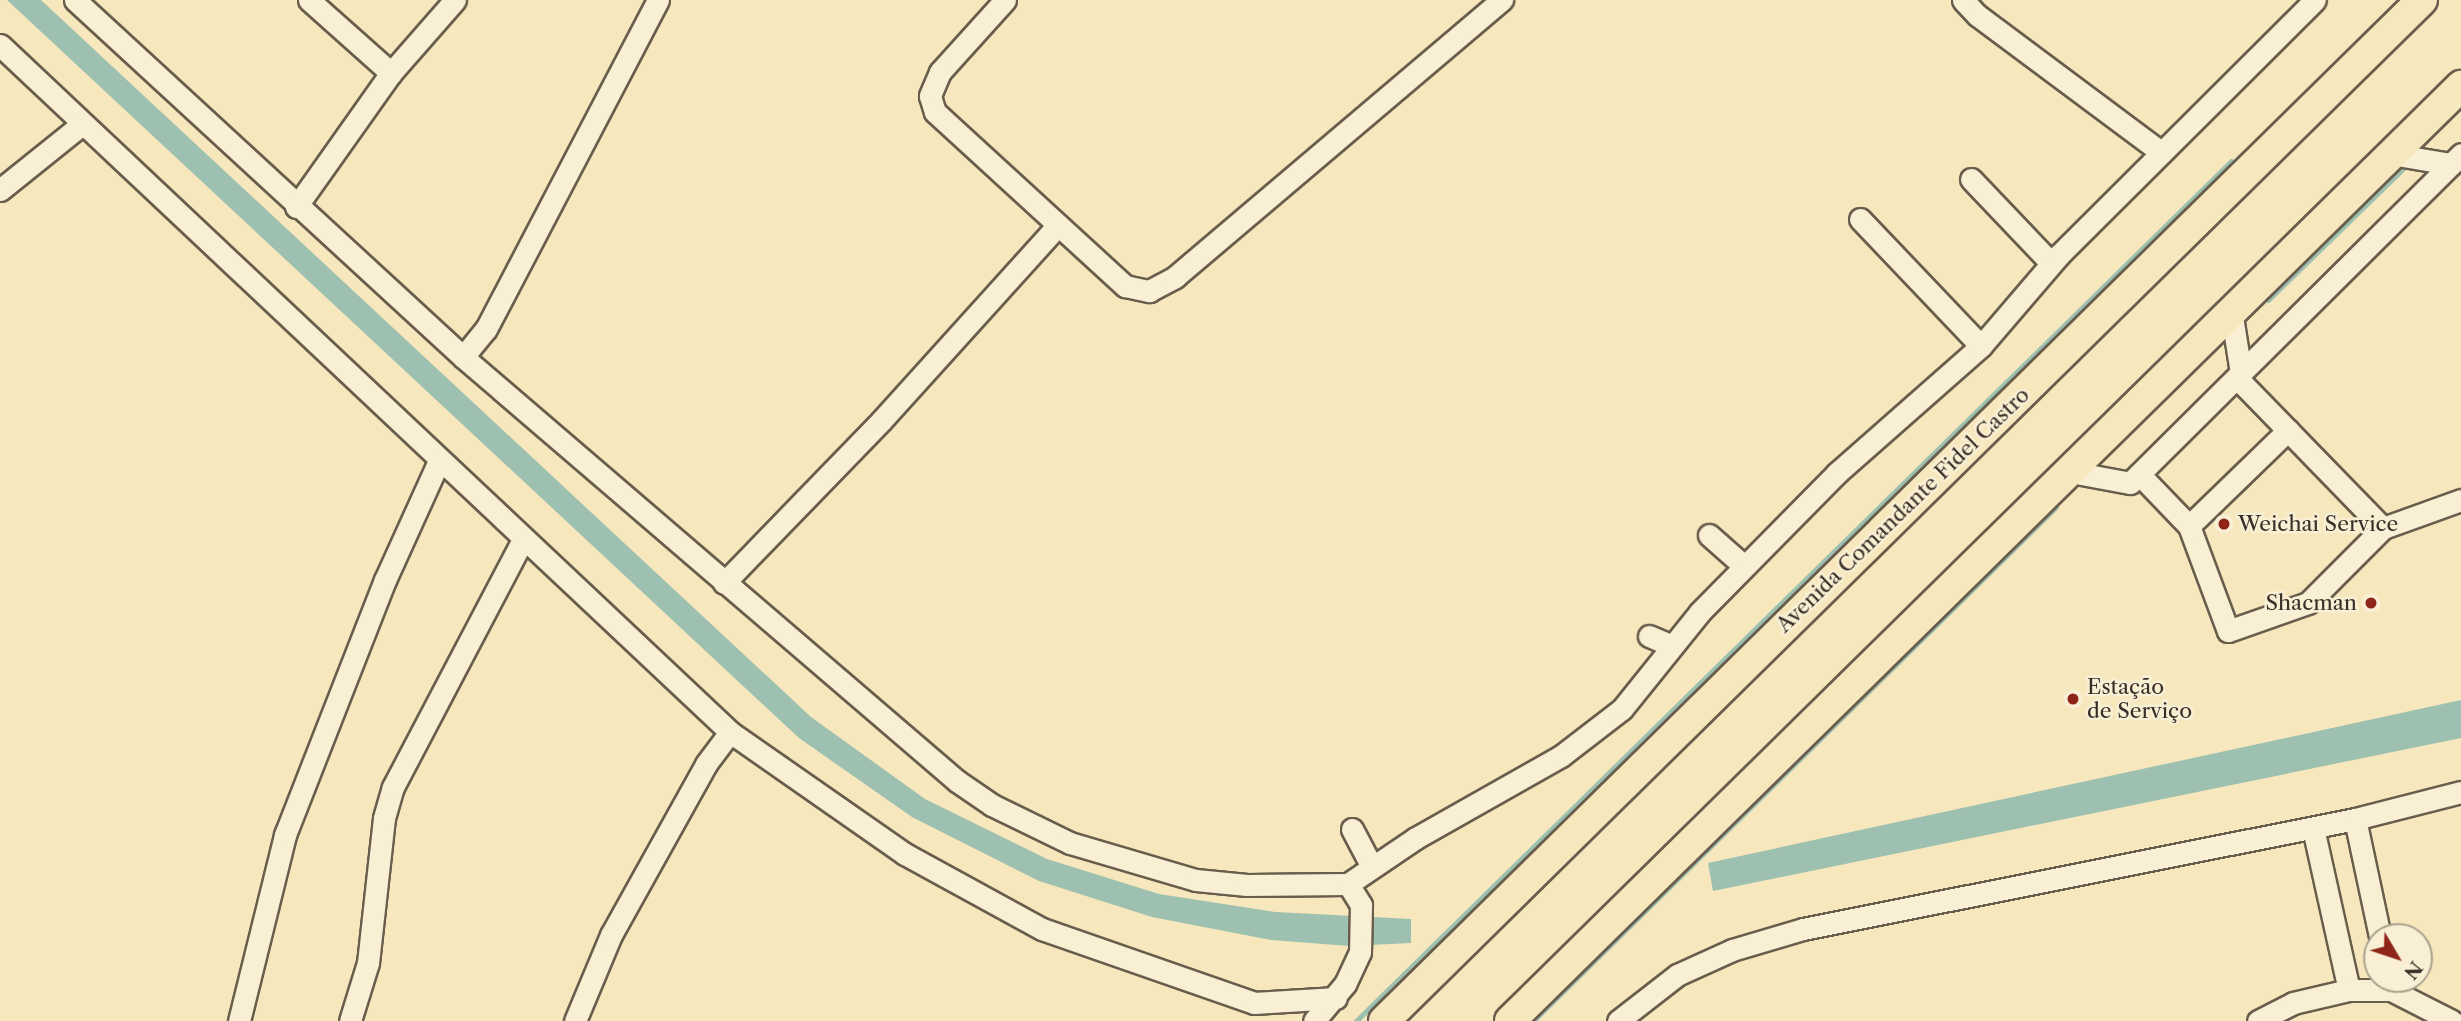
<!DOCTYPE html>
<meta charset="utf-8">
<style>
body{margin:0}
#map{position:relative;width:2461px;height:1021px;overflow:hidden;background:#f6e7bd;font-family:"Libre Caslon Text",serif}
div>[style]{position:absolute}
.water>*{inset:0;background:#9dc0b0}
.stream>*{height:5px;margin:-2.5px;padding:0 2.5px;transform-origin:2.5px;border-radius:2.5px;background:#9dc0b0}
.roads{filter:drop-shadow(2px 0 #695d4d) drop-shadow(-2px 0 #695d4d) drop-shadow(0 2px #695d4d) drop-shadow(0 -2px #695d4d)}
.minor>*{height:21px;margin:-10.5px;padding:0 10.5px;transform-origin:10.5px;border-radius:10.5px;background:#f9efd4}
.highway>*{height:30px;margin:-15px;padding:0 15px;transform-origin:15px;border-radius:15px;background:#f6e7bd}
.dots>*{width:19px;height:19px;translate:-50% -50%;box-sizing:border-box;border:4px solid #f9efd4;border-radius:50%}
span{translate:-50% -50%;white-space:nowrap;text-align:center;line-height:1.15;-webkit-text-stroke:5px #f9efd4;paint-order:stroke}
.street-label{font-size:21px;color:#3a2f28}
.poi-label{font-size:21px;color:#3a2f28}
.left{translate:0 -50%;text-align:left}
.right{translate:-100% -50%;text-align:right}
.north{position:absolute;left:2363px;top:923px;width:70px;height:70px;box-sizing:border-box;background:#f9efd4;border:2px solid #ada28f;border-radius:50%;rotate:129deg;font-size:19px;font-weight:700;line-height:28px;text-align:center;color:#3a2f28}
.north::after{content:'';display:block;margin:auto;width:24px;height:32px;background:#8f2418;clip-path:polygon(50% 0,100% 100%,50% 72%,0 100%)}
</style>
<div id="map">
<div class="water">
<div style="clip-path:polygon(7px 0,41px 0,811px 717px,925px 799px,1047px 859px,1159px 894px,1275px 912px,1411px 919px,1411px 943px,1349px 946px,1271px 940px,1152px 917px,1039px 881px,912px 817px,799px 738px)"></div>
<div style="clip-path:polygon(2461px 700px,2461px 738px,1713px 891px,1708px 863px)"></div>
</div>
<div class="stream">
<div style="left:2268px;top:300px;width:194px;rotate:-44.2deg"></div>
<div style="left:1356px;top:1021px;width:1227px;rotate:-44.5deg"></div>
<div style="left:1533px;top:1021px;width:733px;rotate:-44.5deg"></div>
</div>
<div class="roads">
<div class="minor">
<div style="left:75px;top:0;width:527px;rotate:42.62deg"></div>
<div style="left:463px;top:357px;width:651px;rotate:40.64deg"></div>
<div style="left:957px;top:781px;width:42px;rotate:34.4deg"></div>
<div style="left:992px;top:805px;width:87px;rotate:26deg"></div>
<div style="left:1070px;top:843px;width:131px;rotate:16.4deg"></div>
<div style="left:1196px;top:880px;width:51px;rotate:5.6deg"></div>
<div style="left:1247px;top:885px;width:101px;rotate:-0.6deg"></div>
<div style="left:1348px;top:884px;width:25px;rotate:58deg"></div>
<div style="left:1361px;top:905px;width:47px;rotate:91.2deg"></div>
<div style="left:1360px;top:952px;width:35px;rotate:115deg"></div>
<div style="left:1345px;top:984px;width:48px;rotate:130deg"></div>
<div style="left:309px;top:0;width:110px;rotate:41.7deg"></div>
<div style="left:1005px;top:0;width:97px;rotate:132.1deg"></div>
<div style="left:940px;top:72px;width:26px;rotate:113deg"></div>
<div style="left:930px;top:96px;width:17px;rotate:73deg"></div>
<div style="left:935px;top:112px;width:258px;rotate:42.5deg"></div>
<div style="left:1125px;top:286px;width:25px;rotate:12deg"></div>
<div style="left:1149px;top:291px;width:30px;rotate:-28deg"></div>
<div style="left:1175px;top:277px;width:429px;rotate:-40.3deg"></div>
<div style="left:1963px;top:0;width:21px;rotate:47deg"></div>
<div style="left:1977px;top:15px;width:229px;rotate:36.7deg"></div>
<div style="left:0;top:45px;width:1002px;rotate:43.26deg"></div>
<div style="left:730px;top:732px;width:213px;rotate:34.9deg"></div>
<div style="left:905px;top:854px;width:156px;rotate:28.7deg"></div>
<div style="left:1042px;top:929px;width:225px;rotate:19.2deg"></div>
<div style="left:1254px;top:1003px;width:82px;rotate:-3.5deg"></div>
<div style="left:2391px;top:154px;width:61px;rotate:9.5deg"></div>
<div style="left:1971px;top:179px;width:116px;rotate:46.4deg"></div>
<div style="left:0;top:190px;width:105px;rotate:-38.8deg"></div>
<div style="left:296px;top:207px;width:164px;rotate:-54.7deg"></div>
<div style="left:391px;top:73px;width:97px;rotate:-48.8deg"></div>
<div style="left:1860px;top:219px;width:175px;rotate:46.4deg"></div>
<div style="left:2231px;top:310px;width:64px;rotate:81deg"></div>
<div style="left:463px;top:357px;width:36px;rotate:-51deg"></div>
<div style="left:486px;top:329px;width:371px;rotate:-62.4deg"></div>
<div style="left:2237px;top:378px;width:209px;rotate:45.8deg"></div>
<div style="left:2066px;top:471px;width:65px;rotate:10.6deg"></div>
<div style="left:2130px;top:483px;width:467px;rotate:-44.8deg"></div>
<div style="left:2139px;top:474px;width:72px;rotate:46.1deg"></div>
<div style="left:2189px;top:526px;width:112px;rotate:69.6deg"></div>
<div style="left:2228px;top:631px;width:85px;rotate:-19.3deg"></div>
<div style="left:2308px;top:603px;width:106px;rotate:-45deg"></div>
<div style="left:2383px;top:528px;width:83px;rotate:-19.7deg"></div>
<div style="left:2189px;top:526px;width:138px;rotate:-44.1deg"></div>
<div style="left:1709px;top:535px;width:47px;rotate:41.5deg"></div>
<div style="left:724px;top:583px;width:226px;rotate:-45.9deg"></div>
<div style="left:881px;top:421px;width:264px;rotate:-47.9deg"></div>
<div style="left:1649px;top:636px;width:25px;rotate:23deg"></div>
<div style="left:2355px;top:819px;width:121px;rotate:78deg"></div>
<div style="left:2313px;top:828px;width:166px;rotate:77.5deg"></div>
<div style="left:1352px;top:829px;width:43px;rotate:62.2deg"></div>
<div style="left:1348px;top:884px;width:82px;rotate:-34.1deg"></div>
<div style="left:1416px;top:838px;width:167px;rotate:-29.5deg"></div>
<div style="left:1561px;top:756px;width:77px;rotate:-37.6deg"></div>
<div style="left:1622px;top:709px;width:124px;rotate:-51.2deg"></div>
<div style="left:1700px;top:612px;width:195px;rotate:-45.4deg"></div>
<div style="left:1837px;top:473px;width:192px;rotate:-41.4deg"></div>
<div style="left:1981px;top:346px;width:120px;rotate:-49.4deg"></div>
<div style="left:2059px;top:255px;width:361px;rotate:-44.9deg"></div>
<div style="left:239px;top:1021px;width:192px;rotate:-76.1deg"></div>
<div style="left:285px;top:835px;width:274px;rotate:-68.6deg"></div>
<div style="left:385px;top:580px;width:131px;rotate:-65.6deg"></div>
<div style="left:350px;top:1021px;width:61px;rotate:-72.8deg"></div>
<div style="left:368px;top:963px;width:146px;rotate:-83.7deg"></div>
<div style="left:384px;top:818px;width:32px;rotate:-74deg"></div>
<div style="left:393px;top:787px;width:280px;rotate:-62.3deg"></div>
<div style="left:575px;top:1021px;width:93px;rotate:-67.3deg"></div>
<div style="left:611px;top:935px;width:196px;rotate:-60.9deg"></div>
<div style="left:706px;top:764px;width:40px;rotate:-53deg"></div>
<div style="left:1618px;top:1021px;width:75px;rotate:-37.9deg"></div>
<div style="left:1677px;top:975px;width:60px;rotate:-24.4deg"></div>
<div style="left:1732px;top:950px;width:74px;rotate:-16.5deg"></div>
<div style="left:1803px;top:929px;width:563px;rotate:-11.27deg"></div>
<div style="left:2355px;top:819px;width:109px;rotate:-14.3deg"></div>
<div style="left:2258px;top:1021px;width:39px;rotate:-27deg"></div>
<div style="left:2293px;top:1003px;width:57px;rotate:-13.1deg"></div>
<div style="left:2349px;top:990px;width:42px"></div>
<div style="left:2391px;top:990px;width:68px;rotate:26.9deg"></div>
</div>
<div class="highway">
<div style="left:1384px;top:1021px;width:1456px;rotate:-44.53deg"></div>
<div style="left:1510px;top:1021px;width:1334px;rotate:-44.51deg"></div>
</div>
</div>
<div class="dots">
<div style="left:2224px;top:524px;background:#8f2418"></div>
<div style="left:2371px;top:603px;background:#8f2418"></div>
<div style="left:2073px;top:699px;background:#8f2418"></div>
</div>
<div class="street-label">
<span style="left:1903px;top:510px;rotate:-44deg">Avenida Comandante Fidel Castro</span>
</div>
<div class="poi-label">
<span class="left" style="left:2238px;top:524px">Weichai Service</span>
<span class="right" style="left:2357px;top:603px">Shacman</span>
<span class="left" style="left:2087px;top:699px">Estação<br>de Serviço</span>
</div>
<div class="north">N</div>
</div>
